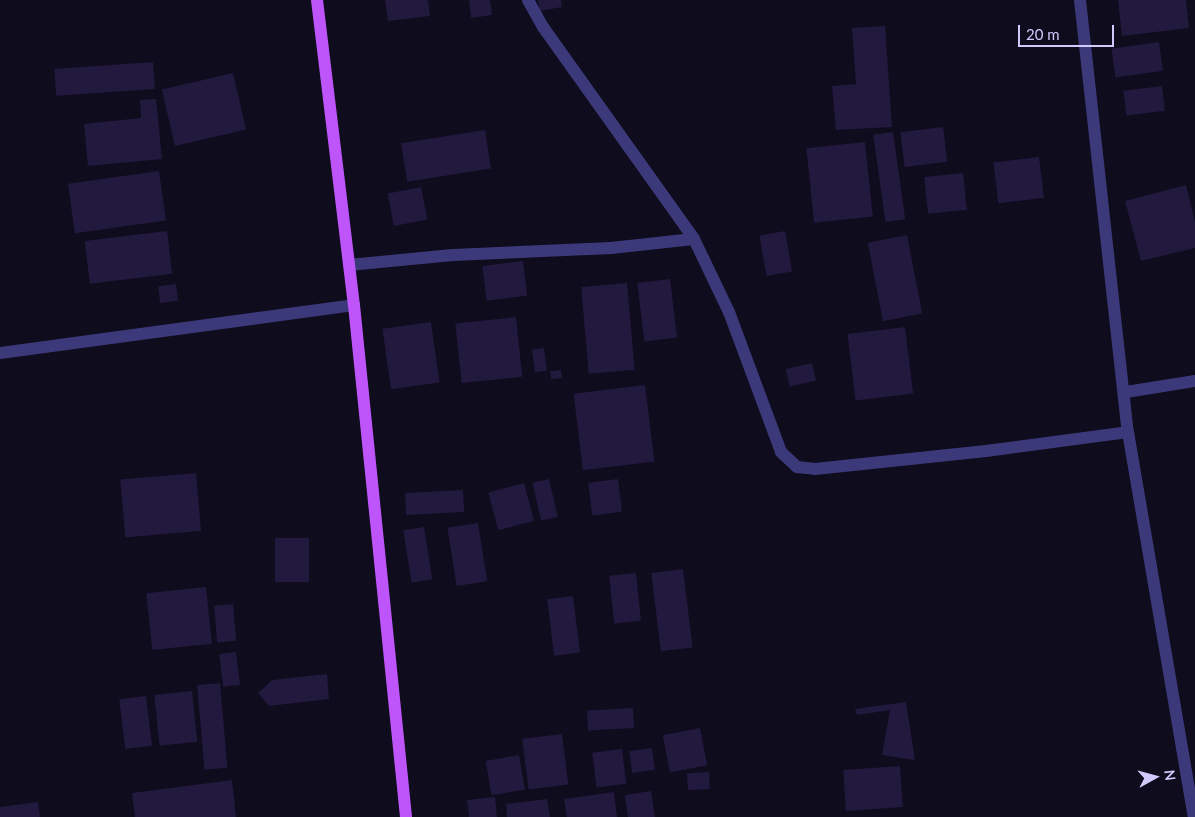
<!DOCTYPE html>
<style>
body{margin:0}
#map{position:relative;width:1195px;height:817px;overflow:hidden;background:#0f0c1d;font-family:Lato,sans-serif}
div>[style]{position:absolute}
.building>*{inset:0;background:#21193e;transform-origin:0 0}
.minor>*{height:12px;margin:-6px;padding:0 6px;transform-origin:6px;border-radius:6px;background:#3c397b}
.major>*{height:12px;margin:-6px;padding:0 6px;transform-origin:6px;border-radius:6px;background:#bd55fa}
span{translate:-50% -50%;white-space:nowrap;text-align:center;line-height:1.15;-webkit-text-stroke:4px #0f0c1d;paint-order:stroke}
.north{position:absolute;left:1130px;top:752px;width:50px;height:50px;-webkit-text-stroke:4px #0f0c1d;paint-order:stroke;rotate:83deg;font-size:14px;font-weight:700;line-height:20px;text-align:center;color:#d0cafd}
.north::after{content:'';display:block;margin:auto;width:18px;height:22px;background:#d0cafd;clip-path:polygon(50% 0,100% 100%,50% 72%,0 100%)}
.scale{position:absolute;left:1018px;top:25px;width:96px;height:22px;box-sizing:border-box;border:2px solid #d0cafd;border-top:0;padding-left:6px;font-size:15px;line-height:18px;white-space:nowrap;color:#d0cafd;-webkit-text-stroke:4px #0f0c1d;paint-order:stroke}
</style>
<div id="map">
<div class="building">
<div style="clip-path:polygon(385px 0,428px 0,430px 16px,388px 21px)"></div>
<div style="clip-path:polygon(469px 0,490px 0,492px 15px,471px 18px)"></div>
<div style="clip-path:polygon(538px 0,561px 0,562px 7px,540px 11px)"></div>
<div style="clip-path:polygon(1118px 0,1186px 0,1189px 28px,1122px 36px)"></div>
<div style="clip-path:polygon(885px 26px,892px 127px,836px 130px,832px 86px,856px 84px,852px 28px)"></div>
<div style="left:1159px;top:42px;width:29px;height:48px;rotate:82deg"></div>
<div style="left:153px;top:62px;width:27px;height:99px;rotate:86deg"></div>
<div style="left:233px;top:73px;width:58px;height:73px;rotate:77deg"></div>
<div style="left:1162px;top:86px;width:25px;height:39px;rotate:83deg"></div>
<div style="clip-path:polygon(156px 99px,162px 159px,88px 166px,84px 124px,141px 118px,140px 100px)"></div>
<div style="left:943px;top:127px;width:35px;height:43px;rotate:83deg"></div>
<div style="left:485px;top:130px;width:39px;height:85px;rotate:81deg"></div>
<div style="left:893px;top:132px;width:88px;height:20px;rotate:82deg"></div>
<div style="left:865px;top:142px;width:75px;height:59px;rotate:84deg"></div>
<div style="left:1039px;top:157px;width:41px;height:46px;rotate:83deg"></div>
<div style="left:159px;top:171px;width:50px;height:92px;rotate:82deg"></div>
<div style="left:963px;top:173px;width:37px;height:39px;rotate:84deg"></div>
<div style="clip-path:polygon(1186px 185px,1195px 222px,1195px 248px,1141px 261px,1125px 201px)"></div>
<div style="left:421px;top:187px;width:33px;height:34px;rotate:79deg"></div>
<div style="left:167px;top:231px;width:43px;height:83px;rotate:83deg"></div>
<div style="left:785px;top:231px;width:41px;height:26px;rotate:80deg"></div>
<div style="left:907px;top:235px;width:80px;height:40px;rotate:79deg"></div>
<div style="left:523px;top:261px;width:35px;height:41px;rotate:83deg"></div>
<div style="left:670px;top:279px;width:59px;height:33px;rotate:83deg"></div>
<div style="left:627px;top:283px;width:87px;height:46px;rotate:85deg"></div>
<div style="left:176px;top:284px;width:17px;height:18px;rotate:83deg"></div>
<div style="left:516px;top:317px;width:60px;height:61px;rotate:84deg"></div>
<div style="left:431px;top:322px;width:61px;height:49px;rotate:82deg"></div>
<div style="left:905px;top:327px;width:67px;height:58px;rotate:83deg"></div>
<div style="left:544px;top:348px;width:23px;height:12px;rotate:83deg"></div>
<div style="left:812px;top:363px;width:18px;height:27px;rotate:77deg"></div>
<div style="left:561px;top:370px;width:8px;height:11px;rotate:83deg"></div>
<div style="left:645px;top:385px;width:77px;height:72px;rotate:83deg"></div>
<div style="left:196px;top:473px;width:58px;height:76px;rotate:85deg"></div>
<div style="left:549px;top:479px;width:39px;height:17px;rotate:77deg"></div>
<div style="left:618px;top:479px;width:33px;height:30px;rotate:83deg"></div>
<div style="left:524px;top:483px;width:39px;height:37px;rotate:75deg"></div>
<div style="left:463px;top:490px;width:22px;height:58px;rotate:87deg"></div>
<div style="left:478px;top:523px;width:59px;height:31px;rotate:81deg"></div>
<div style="left:424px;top:527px;width:53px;height:21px;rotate:81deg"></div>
<div style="left:275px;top:538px;width:34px;height:44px"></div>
<div style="left:683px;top:569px;width:79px;height:32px;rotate:83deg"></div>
<div style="left:636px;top:573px;width:48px;height:27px;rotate:84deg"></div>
<div style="left:206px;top:587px;width:57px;height:60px;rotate:84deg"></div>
<div style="left:573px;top:596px;width:57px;height:26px;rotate:83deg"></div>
<div style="left:233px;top:604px;width:37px;height:19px;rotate:85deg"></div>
<div style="left:236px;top:652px;width:33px;height:17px;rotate:83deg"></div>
<div style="clip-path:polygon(327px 674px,329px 699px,269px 706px,258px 693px,272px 680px)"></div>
<div style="left:220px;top:683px;width:85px;height:23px;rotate:85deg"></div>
<div style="left:192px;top:691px;width:51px;height:38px;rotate:84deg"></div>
<div style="left:146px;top:696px;width:50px;height:27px;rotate:83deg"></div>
<div style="clip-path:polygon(906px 702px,915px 760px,882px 755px,890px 710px,857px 715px,855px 709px)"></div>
<div style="left:633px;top:708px;width:20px;height:46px;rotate:87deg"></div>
<div style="left:700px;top:728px;width:38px;height:38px;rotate:79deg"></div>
<div style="left:562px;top:734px;width:51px;height:40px;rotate:83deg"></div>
<div style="left:652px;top:748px;width:22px;height:23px;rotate:82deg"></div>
<div style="left:622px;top:749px;width:35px;height:30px;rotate:83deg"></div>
<div style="left:519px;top:755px;width:35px;height:34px;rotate:80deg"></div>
<div style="left:900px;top:766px;width:41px;height:57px;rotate:86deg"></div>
<div style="left:709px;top:772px;width:17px;height:22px;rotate:87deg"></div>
<div style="clip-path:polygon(232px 780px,236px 817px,135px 817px,132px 793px)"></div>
<div style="clip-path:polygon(651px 791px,655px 817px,628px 817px,625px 795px)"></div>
<div style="clip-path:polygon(614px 792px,617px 817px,567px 817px,564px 799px)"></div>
<div style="clip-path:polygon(495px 797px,497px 817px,469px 817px,467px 800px)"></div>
<div style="clip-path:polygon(547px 799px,550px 817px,507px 817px,506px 804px)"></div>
<div style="clip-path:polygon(38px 802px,40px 817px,0 817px,0 807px)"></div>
</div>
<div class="minor">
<div style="left:528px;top:0;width:31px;rotate:61deg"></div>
<div style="left:543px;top:27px;width:260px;rotate:54.5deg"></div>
<div style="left:1080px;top:0;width:435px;rotate:83.7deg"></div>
<div style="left:1128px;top:432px;width:391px;rotate:80.3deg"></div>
<div style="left:349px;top:265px;width:104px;rotate:-5.5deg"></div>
<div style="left:453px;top:255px;width:158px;rotate:-2.5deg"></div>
<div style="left:611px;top:248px;width:83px;rotate:-6.2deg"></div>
<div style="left:694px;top:239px;width:81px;rotate:64.4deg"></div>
<div style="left:729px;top:312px;width:149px;rotate:69.6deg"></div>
<div style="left:781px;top:452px;width:22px;rotate:43deg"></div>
<div style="left:797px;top:467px;width:18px;rotate:6deg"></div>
<div style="left:815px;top:469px;width:172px;rotate:-6deg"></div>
<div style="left:986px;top:451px;width:143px;rotate:-7.6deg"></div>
<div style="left:0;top:353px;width:357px;rotate:-7.7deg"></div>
<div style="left:1126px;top:392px;width:70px;rotate:-9.1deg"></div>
</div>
<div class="major">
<div style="left:317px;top:0;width:307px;rotate:83.1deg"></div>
<div style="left:354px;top:305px;width:515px;rotate:84.2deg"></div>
</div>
<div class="north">N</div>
<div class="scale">20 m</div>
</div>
